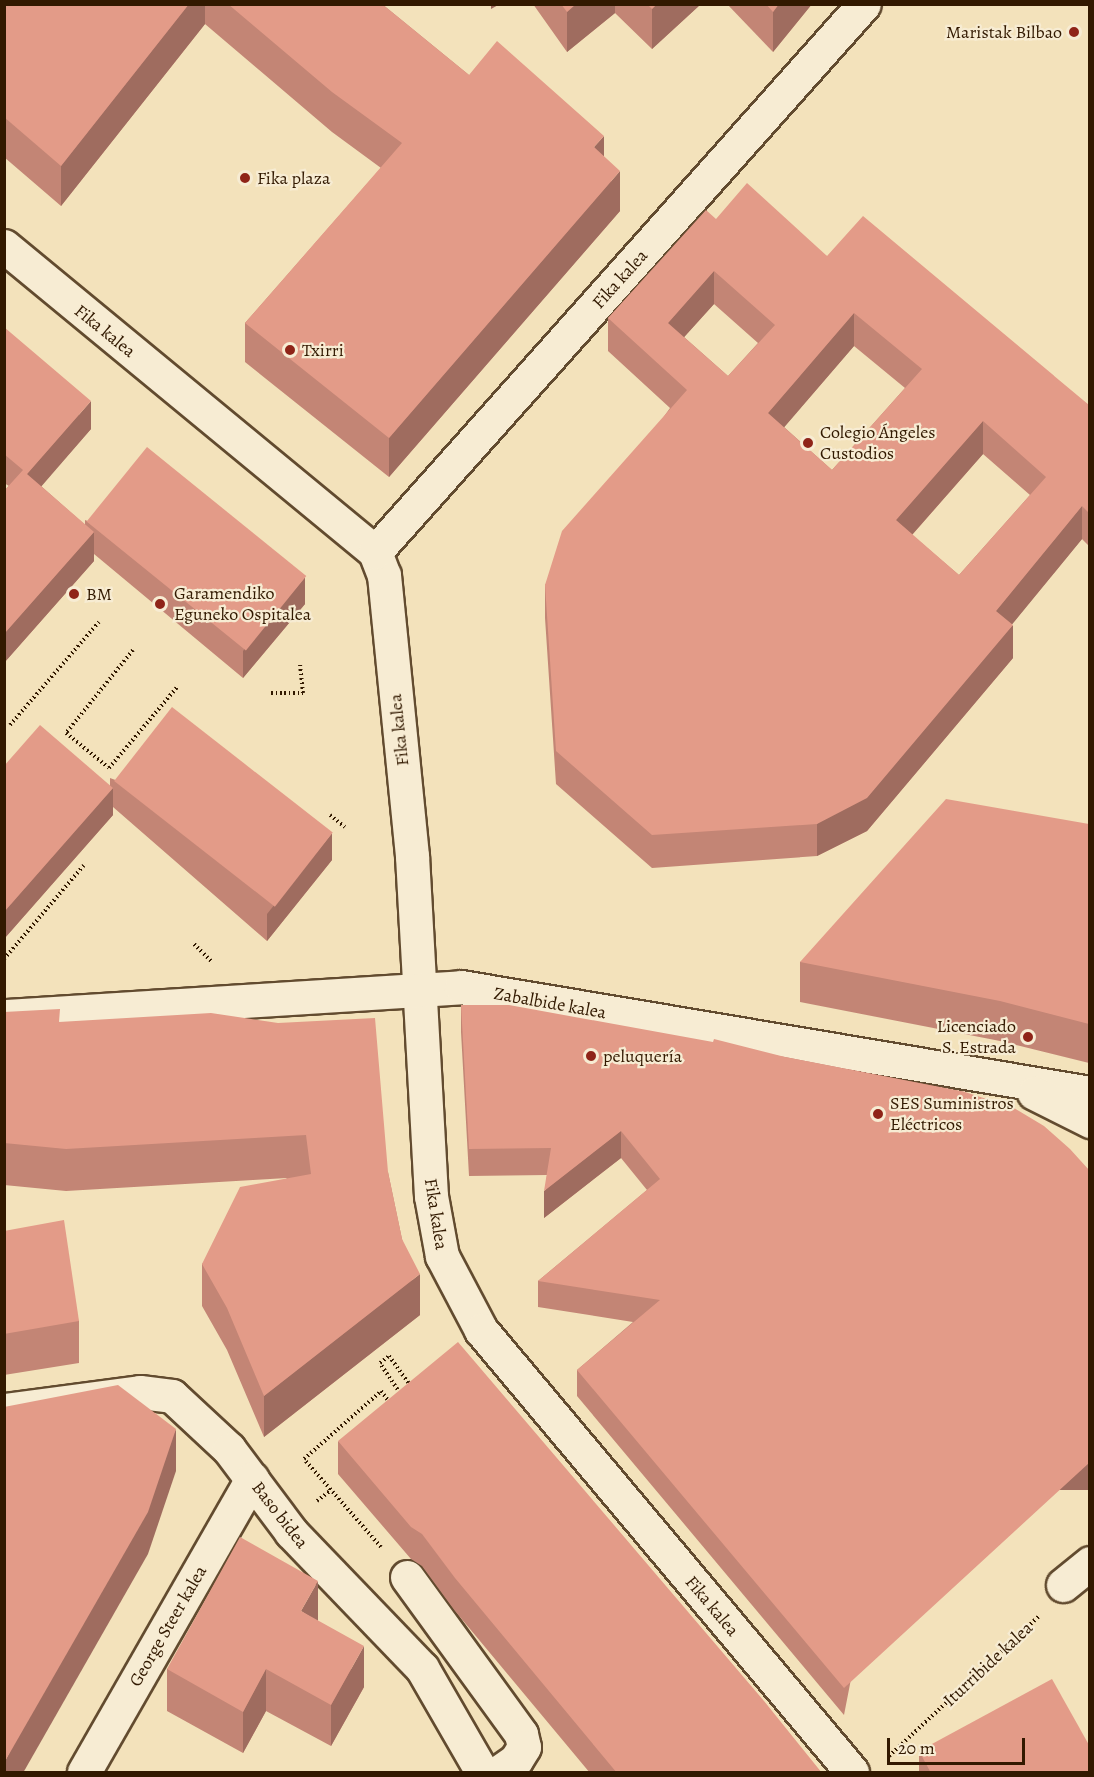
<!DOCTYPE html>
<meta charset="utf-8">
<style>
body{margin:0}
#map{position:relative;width:1094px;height:1777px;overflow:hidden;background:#f3e2bb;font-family:Alegreya,serif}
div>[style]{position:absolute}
.path>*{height:4px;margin-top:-2px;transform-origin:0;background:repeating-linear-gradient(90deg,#321900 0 1.5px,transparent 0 4.5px)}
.roads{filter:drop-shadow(2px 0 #624b2f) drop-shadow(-2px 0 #624b2f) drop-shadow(0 2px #624b2f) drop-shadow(0 -2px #624b2f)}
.minor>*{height:33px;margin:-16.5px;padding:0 16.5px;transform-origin:16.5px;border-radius:16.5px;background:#f7ecd3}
.wall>*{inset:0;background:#c38575}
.shaded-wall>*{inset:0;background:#9f6c5f;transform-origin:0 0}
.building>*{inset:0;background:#e39b88;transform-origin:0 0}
.dots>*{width:16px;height:16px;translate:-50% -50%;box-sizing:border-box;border:3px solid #f7ecd3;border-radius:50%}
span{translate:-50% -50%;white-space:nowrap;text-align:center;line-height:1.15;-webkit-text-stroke:4.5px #f7ecd3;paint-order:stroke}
.poi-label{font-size:18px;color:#321900}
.right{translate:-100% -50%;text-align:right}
.left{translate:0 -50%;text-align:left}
.street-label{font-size:18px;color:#321900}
.frame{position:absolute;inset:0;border:6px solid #321900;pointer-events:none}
.scale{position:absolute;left:887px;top:1738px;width:138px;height:27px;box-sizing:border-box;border:3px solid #321900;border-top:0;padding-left:8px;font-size:18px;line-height:21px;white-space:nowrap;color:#321900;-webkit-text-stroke:4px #f7ecd3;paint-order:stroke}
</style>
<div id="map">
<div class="path">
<div style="left:133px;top:650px;width:107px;rotate:128.9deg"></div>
<div style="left:66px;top:733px;width:55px;rotate:39.1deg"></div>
<div style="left:109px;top:768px;width:107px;rotate:-49.9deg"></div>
<div style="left:271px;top:693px;width:32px"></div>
<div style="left:303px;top:693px;width:31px;rotate:-96deg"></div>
<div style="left:10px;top:725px;width:136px;rotate:-49.2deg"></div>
<div style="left:330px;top:815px;width:19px;rotate:39deg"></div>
<div style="left:194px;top:944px;width:25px;rotate:45deg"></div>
<div style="left:4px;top:959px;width:123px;rotate:-49.6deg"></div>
<div style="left:400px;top:1393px;width:36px;rotate:-124deg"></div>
<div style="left:380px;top:1363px;width:11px;rotate:-38deg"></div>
<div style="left:389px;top:1356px;width:36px;rotate:54deg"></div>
<div style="left:317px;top:1501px;width:18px;rotate:-38deg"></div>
<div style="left:381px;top:1547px;width:117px;rotate:-131.2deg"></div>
<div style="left:304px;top:1459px;width:103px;rotate:-41.4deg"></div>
<div style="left:381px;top:1391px;width:15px;rotate:53deg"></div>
<div style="left:889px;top:1756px;width:205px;rotate:-43deg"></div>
</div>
<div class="roads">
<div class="minor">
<div style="left:4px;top:246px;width:481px;rotate:39.5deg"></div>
<div style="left:375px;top:552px;width:25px;rotate:69deg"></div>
<div style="left:384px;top:575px;width:282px;rotate:84.3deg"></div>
<div style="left:412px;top:856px;width:341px;rotate:86.8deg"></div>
<div style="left:431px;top:1196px;width:61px;rotate:79.6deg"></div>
<div style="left:442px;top:1256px;width:84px;rotate:62.2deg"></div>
<div style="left:481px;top:1330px;width:577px;rotate:49.99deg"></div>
<div style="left:375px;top:552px;width:734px;rotate:-48.26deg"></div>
<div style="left:4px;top:1016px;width:458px;rotate:-3.6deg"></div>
<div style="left:461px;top:987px;width:638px;rotate:9.57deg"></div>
<div style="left:1034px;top:1093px;width:63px;rotate:26.6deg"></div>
<div style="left:4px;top:1410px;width:137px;rotate:-7.5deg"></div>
<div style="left:140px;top:1392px;width:32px;rotate:7deg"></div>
<div style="left:172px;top:1396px;width:78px;rotate:42.9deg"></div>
<div style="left:229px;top:1449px;width:104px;rotate:53.2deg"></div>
<div style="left:291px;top:1532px;width:189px;rotate:46.1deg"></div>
<div style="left:422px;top:1668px;width:120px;rotate:60deg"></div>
<div style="left:407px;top:1577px;width:194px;rotate:54deg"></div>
<div style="left:521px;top:1734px;width:13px;rotate:77deg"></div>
<div style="left:524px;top:1747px;width:15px;rotate:122deg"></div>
<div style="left:516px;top:1760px;width:21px;rotate:145deg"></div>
<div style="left:1063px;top:1585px;width:35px;rotate:-39deg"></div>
<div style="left:84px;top:1772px;width:338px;rotate:-60.2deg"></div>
</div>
</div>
<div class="wall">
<div style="clip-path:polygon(4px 4px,382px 4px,469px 75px,604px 157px,620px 211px,389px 477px,245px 362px,245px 323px,381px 168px,332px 132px,205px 24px,61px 206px,4px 157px)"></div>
<div style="clip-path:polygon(533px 4px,701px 4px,652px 49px,615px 13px,567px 52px)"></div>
<div style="clip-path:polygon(727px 4px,812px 4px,773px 52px)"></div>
<div style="clip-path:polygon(evenodd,716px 219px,827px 256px,1089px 405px,1089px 546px,1082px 539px,1012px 624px,1013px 658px,867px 831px,817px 856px,652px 868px,556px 784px,545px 618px,545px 585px,670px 408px,608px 351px,608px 318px,716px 219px,714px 304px,758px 343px,728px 376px,684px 337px,714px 304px,716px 219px,854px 346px,905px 388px,832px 470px,784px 427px,854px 346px,716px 219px,983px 454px,1030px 495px,959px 575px,912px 535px,983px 454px)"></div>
<div style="clip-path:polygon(4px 327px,91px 429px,41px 486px,85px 525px,85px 520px,305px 604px,243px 678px,94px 554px,94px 561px,4px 663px,4px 491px,9px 486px,4px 483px)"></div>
<div style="clip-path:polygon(4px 766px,110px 786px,110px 778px,332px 860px,267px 941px,113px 807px,113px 815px,4px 939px)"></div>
<div style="clip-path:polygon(1089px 824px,1089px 1063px,1000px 1041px,800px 1002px,800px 962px)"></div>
<div style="clip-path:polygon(461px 1005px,785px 1057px,965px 1092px,844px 1715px,577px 1396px,577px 1370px,633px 1322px,538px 1307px,538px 1281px,647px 1190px,621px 1158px,544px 1218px,547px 1175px,469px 1176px,461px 1032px)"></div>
<div style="clip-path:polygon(4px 1012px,60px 1022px,388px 1172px,402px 1239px,420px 1315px,264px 1437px,227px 1350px,202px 1306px,202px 1264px,287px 1178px,66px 1191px,4px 1185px)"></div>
<div style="clip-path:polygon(4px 1231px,79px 1321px,79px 1363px,4px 1375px)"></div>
<div style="clip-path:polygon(338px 1441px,822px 1773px,590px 1773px,455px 1611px,422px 1566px,411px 1559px,338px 1474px)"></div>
<div style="clip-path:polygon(318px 1621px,364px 1687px,331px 1746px,266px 1711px,243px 1753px,167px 1711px,167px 1669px)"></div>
<div style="clip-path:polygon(919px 1751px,1089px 1773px,919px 1773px)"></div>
</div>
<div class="shaded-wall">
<div style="clip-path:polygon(189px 4px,205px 4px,205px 24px,61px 206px,61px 166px)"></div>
<div style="clip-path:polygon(491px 4px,500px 4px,491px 9px)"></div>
<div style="clip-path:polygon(576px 4px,615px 4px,615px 13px,567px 52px,567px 12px)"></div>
<div style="clip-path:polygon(657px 4px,701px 4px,652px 49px,652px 9px)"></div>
<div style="clip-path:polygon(779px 4px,812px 4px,773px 52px,773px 12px)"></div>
<div style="clip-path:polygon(604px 136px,604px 176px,594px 147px)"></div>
<div style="clip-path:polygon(620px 171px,620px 211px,389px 477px,389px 438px)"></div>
<div style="clip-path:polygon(714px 271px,714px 304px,668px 355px,668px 323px)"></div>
<div style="clip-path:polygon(854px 313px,854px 346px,768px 446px,768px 413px)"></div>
<div style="clip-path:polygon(91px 401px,91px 429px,27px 503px,27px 474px)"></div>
<div style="clip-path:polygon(983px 421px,983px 454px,896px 553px,896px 520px)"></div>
<div style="clip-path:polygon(1082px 506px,1082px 539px,996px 644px,996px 611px)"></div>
<div style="clip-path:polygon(94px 532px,94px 561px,4px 663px,4px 634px)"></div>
<div style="clip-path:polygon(305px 577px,305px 604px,243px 678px,243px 651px)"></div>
<div style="clip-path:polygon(1013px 625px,1013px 658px,867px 831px,817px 856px,817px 824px)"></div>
<div style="clip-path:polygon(113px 788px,113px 815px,4px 939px,4px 912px)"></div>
<div style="clip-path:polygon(332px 833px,332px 860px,267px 941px,267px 914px)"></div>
<div style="clip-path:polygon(621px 1131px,621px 1158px,544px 1218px,544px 1191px)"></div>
<div style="clip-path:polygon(420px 1274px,420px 1315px,264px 1437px,264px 1396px)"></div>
<div style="clip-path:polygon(176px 1429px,176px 1471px,148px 1554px,23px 1773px,4px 1773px,4px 1763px)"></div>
<div style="left:1089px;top:1463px;width:27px;height:333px;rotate:90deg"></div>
<div style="clip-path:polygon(318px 1581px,318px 1622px,301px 1611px)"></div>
<div style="clip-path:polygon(364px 1646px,364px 1687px,331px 1746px,331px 1705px)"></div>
<div style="clip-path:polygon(266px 1669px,266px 1711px,243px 1753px,243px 1712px)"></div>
</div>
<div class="building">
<div style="clip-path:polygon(4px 4px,189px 4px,61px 166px,4px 117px)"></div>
<div style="clip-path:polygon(228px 4px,382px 4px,469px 75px,497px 41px,604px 136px,594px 147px,620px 171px,389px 438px,245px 323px,402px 143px,332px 92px)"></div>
<div style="clip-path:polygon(561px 4px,576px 4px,567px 12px)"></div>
<div style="clip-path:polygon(647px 4px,657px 4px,652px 9px)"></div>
<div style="clip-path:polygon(766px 4px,779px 4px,773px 12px)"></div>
<div style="clip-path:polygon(evenodd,747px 183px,827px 256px,863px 216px,1089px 405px,1089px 513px,1082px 506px,996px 611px,1013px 625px,867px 798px,817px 824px,652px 835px,556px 751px,545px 585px,562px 531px,687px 390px,608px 318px,706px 210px,716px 219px,747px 183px,714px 271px,775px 325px,728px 376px,668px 323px,714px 271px,747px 183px,854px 313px,922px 369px,832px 470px,768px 413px,854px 313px,747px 183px,983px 421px,1046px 477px,959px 575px,896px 520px,983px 421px)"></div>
<div style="clip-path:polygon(4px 327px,91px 401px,27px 474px,94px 532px,4px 634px,4px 491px,23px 470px,4px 454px)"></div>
<div style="left:147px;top:447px;width:205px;height:96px;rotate:39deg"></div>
<div style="left:172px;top:707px;width:204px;height:94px;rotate:38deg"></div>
<div style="clip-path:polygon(40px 725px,113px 788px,4px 912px,4px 766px)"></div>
<div style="clip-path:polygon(946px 799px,1089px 824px,1089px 1024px,1000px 1001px,800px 962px)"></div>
<div style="clip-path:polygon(461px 1005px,509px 1005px,713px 1042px,714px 1039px,785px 1057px,965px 1092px,1014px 1108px,1044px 1126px,1070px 1149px,1089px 1170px,1089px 1463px,844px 1688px,577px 1370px,660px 1300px,538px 1281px,660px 1179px,621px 1131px,544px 1191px,551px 1148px,469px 1149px)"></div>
<div style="clip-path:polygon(60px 1009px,59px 1022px,211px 1013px,278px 1023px,375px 1018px,388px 1172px,402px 1239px,420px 1274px,264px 1396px,227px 1308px,202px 1264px,240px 1187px,311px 1174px,306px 1135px,66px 1149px,4px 1143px,4px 1012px)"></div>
<div style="clip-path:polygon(64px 1220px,79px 1321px,4px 1334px,4px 1231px)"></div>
<div style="clip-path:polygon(458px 1342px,764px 1701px,822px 1773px,617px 1773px,455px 1578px,422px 1534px,411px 1527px,338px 1441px)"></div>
<div style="clip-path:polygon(118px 1385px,176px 1429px,148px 1512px,4px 1763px,4px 1407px)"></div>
<div style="clip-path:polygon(240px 1537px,318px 1581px,301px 1611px,364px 1646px,331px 1705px,266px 1669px,243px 1712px,167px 1669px)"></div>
<div style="clip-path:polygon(1052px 1679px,1089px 1745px,1089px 1773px,931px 1773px,919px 1751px)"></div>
</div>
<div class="dots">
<div style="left:1074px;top:32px;background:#8f2418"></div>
<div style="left:245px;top:178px;background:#8f2418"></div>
<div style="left:290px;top:350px;background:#8f2418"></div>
<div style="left:808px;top:443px;background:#8f2418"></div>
<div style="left:74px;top:594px;background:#8f2418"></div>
<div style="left:160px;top:604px;background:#8f2418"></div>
<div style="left:1028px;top:1037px;background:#8f2418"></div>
<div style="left:591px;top:1056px;background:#8f2418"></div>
<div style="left:878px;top:1114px;background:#8f2418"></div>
</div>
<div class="poi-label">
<span class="right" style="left:1062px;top:32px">Maristak Bilbao</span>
<span class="left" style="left:257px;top:178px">Fika plaza</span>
<span class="left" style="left:302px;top:350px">Txirri</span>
<span class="left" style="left:820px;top:443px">Colegio Ángeles<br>Custodios</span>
<span class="left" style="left:86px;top:594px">BM</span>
<span class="left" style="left:174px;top:604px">Garamendiko<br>Eguneko Ospitalea</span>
<span class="right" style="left:1016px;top:1037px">Licenciado<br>S. Estrada</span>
<span class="left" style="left:603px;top:1056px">peluquería</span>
<span class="left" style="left:890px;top:1114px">SES Suministros<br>Eléctricos</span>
</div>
<div class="street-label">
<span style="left:620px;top:279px;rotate:-48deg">Fika kalea</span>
<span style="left:105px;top:331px;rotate:39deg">Fika kalea</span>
<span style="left:399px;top:730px;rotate:-96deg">Fika kalea</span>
<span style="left:550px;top:1003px;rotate:10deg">Zabalbide kalea</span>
<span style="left:436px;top:1214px;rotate:81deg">Fika kalea</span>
<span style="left:280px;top:1515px;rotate:52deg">Baso bidea</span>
<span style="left:712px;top:1606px;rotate:50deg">Fika kalea</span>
<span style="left:168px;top:1626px;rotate:-60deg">George Steer kalea</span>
<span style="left:988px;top:1664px;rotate:-43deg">Iturribide kalea</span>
</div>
<div class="frame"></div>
<div class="scale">20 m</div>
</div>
